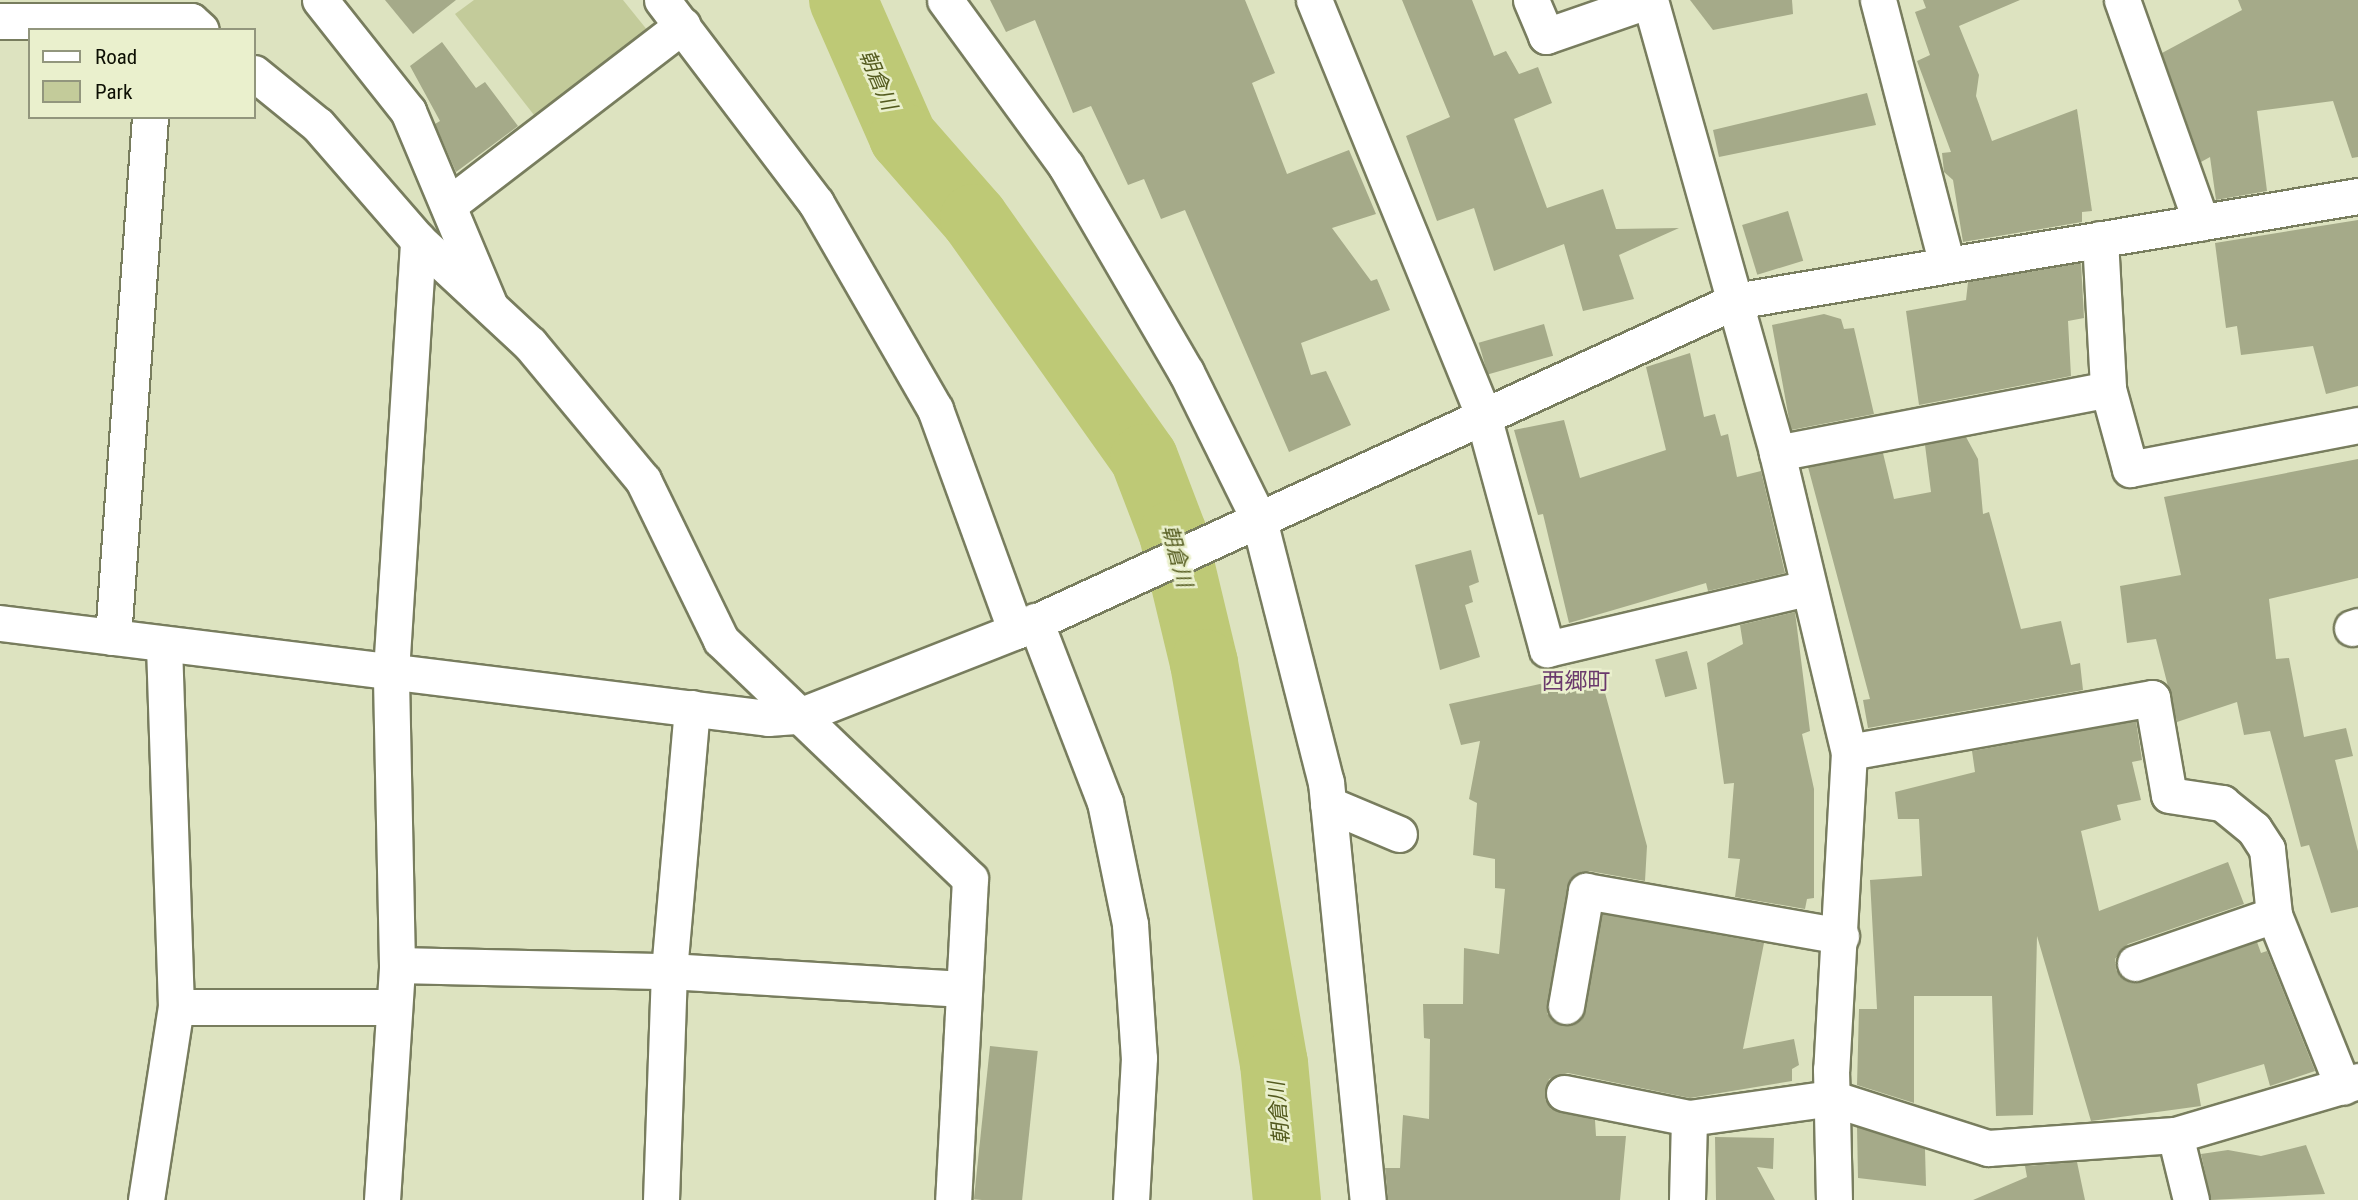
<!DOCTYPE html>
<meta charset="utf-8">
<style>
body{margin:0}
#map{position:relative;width:2358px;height:1200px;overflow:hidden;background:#dde3c0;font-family:"Roboto Condensed","Noto Sans JP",sans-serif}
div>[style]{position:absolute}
.green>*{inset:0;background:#c3cb9a}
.river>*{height:68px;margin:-34px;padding:0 34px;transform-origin:34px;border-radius:34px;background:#bec976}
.building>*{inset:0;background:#a5aa89;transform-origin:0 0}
.roads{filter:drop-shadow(2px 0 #787d5e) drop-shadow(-2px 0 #787d5e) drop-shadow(0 2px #787d5e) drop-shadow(0 -2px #787d5e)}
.street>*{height:35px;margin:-17.5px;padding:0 17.5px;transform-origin:17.5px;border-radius:17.5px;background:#fff}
span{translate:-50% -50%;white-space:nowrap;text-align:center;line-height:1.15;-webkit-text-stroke:5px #eaf0cd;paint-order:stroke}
.water-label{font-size:21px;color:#545b1f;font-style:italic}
.quarter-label{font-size:23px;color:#6a396c}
.legend{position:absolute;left:28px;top:28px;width:228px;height:91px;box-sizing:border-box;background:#eaf0cd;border:2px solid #92967d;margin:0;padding:9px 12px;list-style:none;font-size:21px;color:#0d0f04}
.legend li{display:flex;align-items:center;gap:14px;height:35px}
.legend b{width:35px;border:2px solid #92967d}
</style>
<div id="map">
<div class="green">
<div style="clip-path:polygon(474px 0,623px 0,648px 31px,534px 115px,455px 14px)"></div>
</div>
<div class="river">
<div style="left:843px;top:0;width:150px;rotate:66.3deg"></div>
<div style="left:903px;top:137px;width:108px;rotate:48.8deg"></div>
<div style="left:974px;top:218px;width:294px;rotate:54.7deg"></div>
<div style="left:1144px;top:458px;width:81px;rotate:69.1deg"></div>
<div style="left:1173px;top:534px;width:133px;rotate:76.5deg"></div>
<div style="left:1204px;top:663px;width:406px;rotate:80.1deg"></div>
<div style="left:1274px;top:1063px;width:138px;rotate:84.6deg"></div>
</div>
<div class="building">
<div style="clip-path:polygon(385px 0,456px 0,413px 34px)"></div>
<div style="clip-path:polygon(990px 0,1245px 0,1275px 73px,1252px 83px,1287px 174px,1349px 150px,1376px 214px,1332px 228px,1371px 281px,1377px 279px,1390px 310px,1301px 343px,1311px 375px,1326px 371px,1351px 425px,1289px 452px,1185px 210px,1161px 219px,1144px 179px,1128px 185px,1091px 106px,1073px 113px,1035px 20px,1006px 32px)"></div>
<div style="clip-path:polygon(1402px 0,1472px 0,1494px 56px,1506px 51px,1519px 74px,1538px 67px,1552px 103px,1514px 119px,1547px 208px,1603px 189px,1616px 229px,1679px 228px,1619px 255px,1634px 299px,1583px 311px,1564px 244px,1494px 271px,1474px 208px,1437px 221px,1406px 136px,1450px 117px)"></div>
<div style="clip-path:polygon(1690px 0,1792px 0,1793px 14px,1713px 30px)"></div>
<div style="clip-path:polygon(1923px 0,2020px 0,1959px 26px,1979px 75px,1976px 96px,1992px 141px,2077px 109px,2092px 211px,2082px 212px,2082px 222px,1963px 242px,1953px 180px,1944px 172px,1942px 153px,1951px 152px,1917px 61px,1930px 55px,1915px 12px,1926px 8px)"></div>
<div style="clip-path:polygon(2238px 0,2358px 0,2358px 157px,2352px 158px,2333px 101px,2257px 111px,2267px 191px,2216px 200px,2210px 157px,2201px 162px,2162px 53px,2242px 10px)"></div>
<div style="clip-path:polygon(442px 42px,476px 88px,485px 82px,518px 126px,456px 172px,435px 124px,440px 121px,410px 66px)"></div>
<div style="clip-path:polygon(1867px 93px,1876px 125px,1719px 157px,1713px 130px)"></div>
<div style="left:1788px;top:211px;width:52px;height:48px;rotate:73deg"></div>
<div style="clip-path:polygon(2358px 220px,2358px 386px,2326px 394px,2313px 346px,2241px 355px,2237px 326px,2226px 328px,2215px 243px)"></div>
<div style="clip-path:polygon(2081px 263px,2084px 318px,2068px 321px,2071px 376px,1919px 405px,1906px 311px,1966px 300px,1968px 282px)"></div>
<div style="clip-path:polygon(1824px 314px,1841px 319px,1844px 329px,1854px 328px,1874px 414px,1791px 430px,1772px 325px)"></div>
<div style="left:1544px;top:324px;width:33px;height:68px;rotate:74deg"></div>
<div style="clip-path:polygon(1690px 353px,1704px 417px,1715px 414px,1721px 436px,1728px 434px,1737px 477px,1761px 471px,1785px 573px,1708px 591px,1706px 583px,1569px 623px,1543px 514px,1538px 515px,1514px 430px,1564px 420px,1580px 478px,1666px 450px,1646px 367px)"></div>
<div style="clip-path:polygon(1966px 437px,1978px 459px,1983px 514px,1989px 512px,2021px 629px,2061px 621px,2071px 665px,2080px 663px,2083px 690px,1868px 728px,1863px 700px,1870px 699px,1808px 467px,1883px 453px,1894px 499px,1931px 492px,1925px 445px)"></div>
<div style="clip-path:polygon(2358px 459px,2358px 578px,2269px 599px,2276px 659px,2289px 658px,2304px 737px,2346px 728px,2353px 756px,2335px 760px,2358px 851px,2358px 907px,2331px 913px,2309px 845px,2301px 847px,2270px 731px,2244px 735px,2237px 702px,2177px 722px,2156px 639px,2127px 643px,2120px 586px,2181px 575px,2164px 497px)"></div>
<div style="clip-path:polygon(1471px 550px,1479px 582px,1469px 586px,1473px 602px,1465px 605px,1480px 657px,1440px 670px,1415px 565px)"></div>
<div style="clip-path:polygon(1795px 612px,1810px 731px,1802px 734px,1814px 789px,1814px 898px,1807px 899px,1805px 909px,1735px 897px,1740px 859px,1728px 858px,1734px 783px,1724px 784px,1707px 663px,1743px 644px,1740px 625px)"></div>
<div style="left:1687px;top:651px;width:39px;height:33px;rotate:75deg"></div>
<div style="clip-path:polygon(1599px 671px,1647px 846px,1645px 881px,1589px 871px,1570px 879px,1547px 1014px,1563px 1026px,1582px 1018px,1602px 914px,1764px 943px,1743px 1049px,1794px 1039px,1799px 1065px,1792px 1069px,1792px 1081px,1690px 1098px,1568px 1073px,1549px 1079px,1545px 1099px,1551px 1109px,1595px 1120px,1596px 1136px,1626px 1136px,1620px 1200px,1388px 1200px,1385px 1168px,1400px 1168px,1403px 1115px,1429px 1119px,1430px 1039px,1424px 1038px,1423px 1004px,1463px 1004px,1464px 948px,1499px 954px,1505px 889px,1495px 888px,1495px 859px,1473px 855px,1477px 803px,1469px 799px,1480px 741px,1461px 745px,1449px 704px)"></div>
<div style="clip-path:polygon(2136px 721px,2142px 760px,2132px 762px,2141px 800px,2117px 805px,2121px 820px,2081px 831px,2099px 911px,2228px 862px,2244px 904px,2128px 944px,2115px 959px,2116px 970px,2131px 983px,2142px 982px,2257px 942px,2261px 953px,2267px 951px,2315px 1071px,2270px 1086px,2264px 1064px,2197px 1084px,2201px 1106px,2091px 1121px,2037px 936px,2033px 1115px,1996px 1116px,1992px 996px,1914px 996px,1914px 1103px,1857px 1085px,1859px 1009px,1877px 1009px,1870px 880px,1922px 876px,1919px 819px,1898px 819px,1895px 792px,1975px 772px,1972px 751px)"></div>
<div style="left:990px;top:1046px;width:48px;height:154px;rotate:6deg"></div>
<div style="clip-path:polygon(1857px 1127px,1925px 1149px,1926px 1186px,1858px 1178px)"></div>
<div style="clip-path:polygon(1715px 1137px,1774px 1138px,1773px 1169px,1757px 1167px,1775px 1200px,1716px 1200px)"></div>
<div style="clip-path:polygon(2306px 1145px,2325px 1194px,2211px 1200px,2201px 1154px,2228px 1150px,2261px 1156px)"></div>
<div style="clip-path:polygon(2077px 1162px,2085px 1200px,1973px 1200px,2027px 1177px,2025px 1166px)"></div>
</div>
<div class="roads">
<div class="street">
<div style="left:320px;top:0;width:142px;rotate:51.6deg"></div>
<div style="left:408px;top:111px;width:209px;rotate:67.2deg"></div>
<div style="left:662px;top:0;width:255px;rotate:52.8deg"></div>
<div style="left:816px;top:203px;width:238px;rotate:60deg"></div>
<div style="left:935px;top:409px;width:236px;rotate:70deg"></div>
<div style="left:945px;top:0;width:205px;rotate:53.9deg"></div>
<div style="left:1066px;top:166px;width:238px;rotate:59.8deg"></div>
<div style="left:1186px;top:372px;width:165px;rotate:63.7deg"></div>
<div style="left:1259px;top:520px;width:270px;rotate:75.7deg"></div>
<div style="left:1326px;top:782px;width:420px;rotate:84.3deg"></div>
<div style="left:1314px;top:0;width:445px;rotate:67.8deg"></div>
<div style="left:1482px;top:412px;width:246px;rotate:74.7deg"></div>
<div style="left:1547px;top:649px;width:268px;rotate:-13.2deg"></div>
<div style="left:1531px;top:0;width:39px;rotate:67deg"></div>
<div style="left:1546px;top:36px;width:110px;rotate:-19.1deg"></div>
<div style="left:1650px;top:0;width:470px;rotate:74.3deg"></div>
<div style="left:1777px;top:453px;width:308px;rotate:76.5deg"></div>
<div style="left:1849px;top:752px;width:318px;rotate:93.2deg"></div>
<div style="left:1831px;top:1069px;width:131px;rotate:88.7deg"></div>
<div style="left:1878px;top:0;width:273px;rotate:75.4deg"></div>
<div style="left:2122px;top:0;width:236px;rotate:70.4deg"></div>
<div style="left:0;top:21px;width:191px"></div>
<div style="left:191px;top:21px;width:13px;rotate:42deg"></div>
<div style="left:254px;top:73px;width:82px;rotate:39.1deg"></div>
<div style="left:318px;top:125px;width:152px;rotate:49deg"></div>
<div style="left:418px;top:240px;width:153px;rotate:42.9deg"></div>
<div style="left:530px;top:344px;width:177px;rotate:50.3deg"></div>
<div style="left:643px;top:480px;width:178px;rotate:64deg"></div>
<div style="left:721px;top:640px;width:345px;rotate:43.8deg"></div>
<div style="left:970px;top:879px;width:321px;rotate:93deg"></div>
<div style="left:451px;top:203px;width:292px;rotate:-37.5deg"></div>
<div style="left:2100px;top:239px;width:150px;rotate:86.9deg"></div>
<div style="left:2108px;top:389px;width:83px;rotate:74.6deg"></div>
<div style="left:2130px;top:469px;width:232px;rotate:-10.9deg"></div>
<div style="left:1777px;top:453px;width:337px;rotate:-10.9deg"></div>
<div style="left:1035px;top:621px;width:194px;rotate:68.9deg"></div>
<div style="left:1105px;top:802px;width:125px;rotate:78.4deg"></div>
<div style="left:1130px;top:924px;width:134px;rotate:86.2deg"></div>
<div style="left:1139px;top:1058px;width:142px;rotate:93.2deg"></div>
<div style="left:0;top:623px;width:774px;rotate:7.05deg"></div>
<div style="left:768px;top:718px;width:31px;rotate:-4deg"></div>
<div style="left:799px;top:716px;width:233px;rotate:-21.4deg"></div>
<div style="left:1016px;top:631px;width:791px;rotate:-24.65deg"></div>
<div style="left:1735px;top:301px;width:632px;rotate:-9.57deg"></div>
<div style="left:2352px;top:628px;width:6px;rotate:-18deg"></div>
<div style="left:113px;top:637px;width:521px;rotate:-85.93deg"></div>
<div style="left:1849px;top:752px;width:308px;rotate:-10.1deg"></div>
<div style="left:2152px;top:698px;width:98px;rotate:80.1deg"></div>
<div style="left:2169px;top:795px;width:54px;rotate:8.6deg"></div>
<div style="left:2222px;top:803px;width:41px;rotate:39.1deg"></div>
<div style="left:2254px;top:829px;width:24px;rotate:57deg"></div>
<div style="left:2267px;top:849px;width:66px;rotate:83.9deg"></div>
<div style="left:2274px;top:915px;width:185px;rotate:68.1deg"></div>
<div style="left:1328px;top:804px;width:77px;rotate:22.9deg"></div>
<div style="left:2135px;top:963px;width:147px;rotate:-19.1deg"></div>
<div style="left:397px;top:965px;width:272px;rotate:1.3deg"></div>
<div style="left:669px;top:971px;width:295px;rotate:3.5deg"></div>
<div style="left:1566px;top:1006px;width:117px;rotate:-80.1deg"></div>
<div style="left:1586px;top:891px;width:259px;rotate:10deg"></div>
<div style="left:176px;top:1007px;width:218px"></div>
<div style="left:1564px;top:1093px;width:127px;rotate:11.3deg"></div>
<div style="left:146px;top:1200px;width:195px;rotate:-81.2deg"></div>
<div style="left:176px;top:1007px;width:363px;rotate:-91.9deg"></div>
<div style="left:382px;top:1200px;width:235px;rotate:-86.3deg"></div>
<div style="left:397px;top:965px;width:293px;rotate:-91.2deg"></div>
<div style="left:391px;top:672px;width:433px;rotate:-86.4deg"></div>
<div style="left:661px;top:1200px;width:229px;rotate:-88deg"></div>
<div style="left:669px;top:971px;width:264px;rotate:-85deg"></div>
<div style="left:1687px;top:1200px;width:82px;rotate:-88.6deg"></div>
<div style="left:1689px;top:1118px;width:143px;rotate:-8deg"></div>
<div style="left:1831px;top:1098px;width:165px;rotate:17.7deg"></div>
<div style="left:1988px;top:1148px;width:187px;rotate:-4deg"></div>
<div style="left:2191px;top:1200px;width:67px;rotate:-103.8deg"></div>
<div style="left:2175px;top:1135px;width:191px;rotate:-16.4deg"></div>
</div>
</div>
<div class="water-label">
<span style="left:878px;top:80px;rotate:67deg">朝倉川</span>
<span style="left:1177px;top:556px;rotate:75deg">朝倉川</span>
<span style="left:1279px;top:1113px;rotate:-95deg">朝倉川</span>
</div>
<div class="quarter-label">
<span style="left:1576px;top:682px">西郷町</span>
</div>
<ul class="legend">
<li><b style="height:9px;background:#fff"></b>Road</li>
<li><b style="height:19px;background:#c3cb9a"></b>Park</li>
</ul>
</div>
